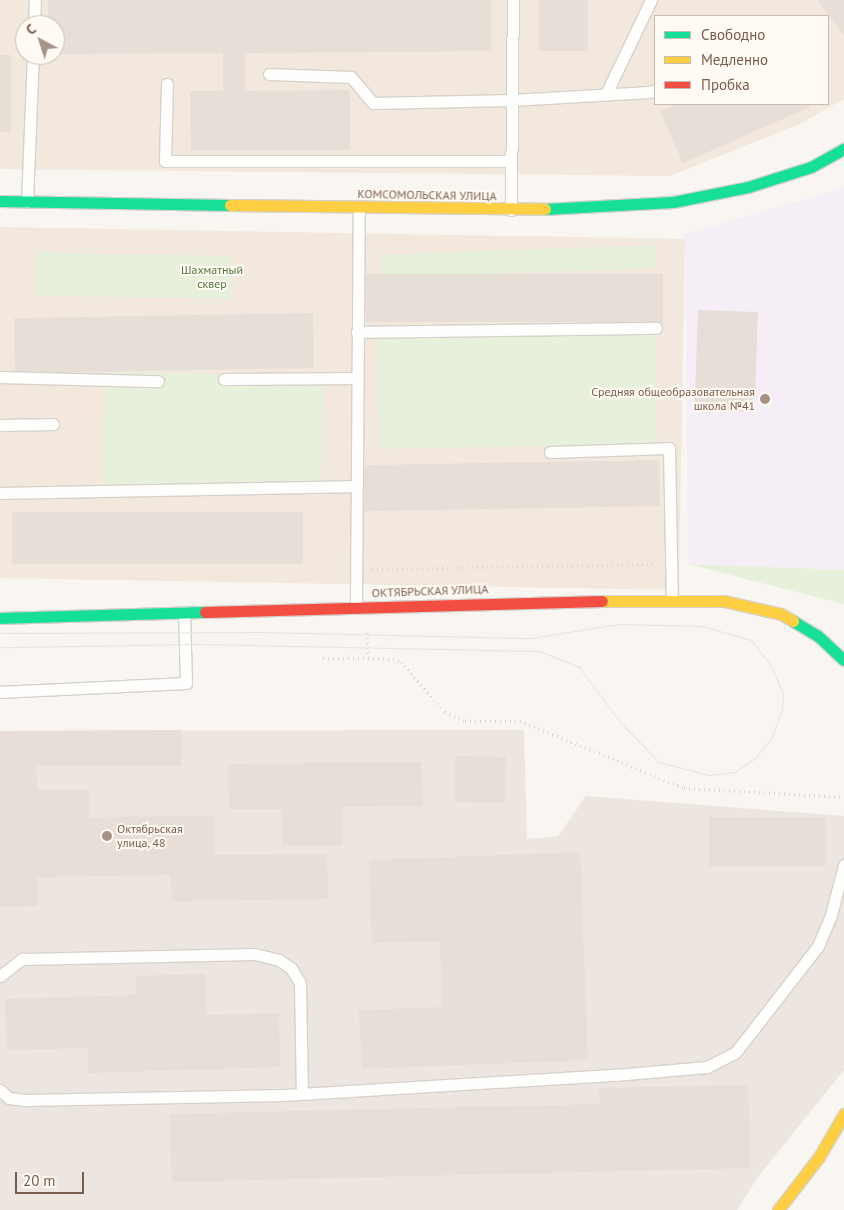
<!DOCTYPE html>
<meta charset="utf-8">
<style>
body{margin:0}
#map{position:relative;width:844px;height:1210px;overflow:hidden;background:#f9f5f0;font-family:"PT Sans",sans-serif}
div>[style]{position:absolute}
.residential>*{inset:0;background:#f2e8de;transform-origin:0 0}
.industrial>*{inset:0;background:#ede5e0}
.education>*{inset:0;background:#f6eef6}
.green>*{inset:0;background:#e7f0db;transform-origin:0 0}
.building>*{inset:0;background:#e6ded7;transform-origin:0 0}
.path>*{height:3px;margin-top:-1.5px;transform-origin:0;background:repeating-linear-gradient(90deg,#dcd5d0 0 1px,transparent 0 5px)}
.roads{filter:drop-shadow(1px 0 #d7d1cb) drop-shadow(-1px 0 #d7d1cb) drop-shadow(0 1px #d7d1cb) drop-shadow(0 -1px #d7d1cb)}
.lane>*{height:11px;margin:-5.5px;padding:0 5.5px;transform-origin:5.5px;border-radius:5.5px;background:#fefefd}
.fast>*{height:11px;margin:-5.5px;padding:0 5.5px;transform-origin:5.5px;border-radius:5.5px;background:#16e098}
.slow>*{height:11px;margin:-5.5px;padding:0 5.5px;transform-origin:5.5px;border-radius:5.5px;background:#ffcf43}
.jam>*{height:11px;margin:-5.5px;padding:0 5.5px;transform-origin:5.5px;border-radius:5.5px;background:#f24e42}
.tram>*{height:1px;margin:-0.5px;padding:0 0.5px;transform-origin:0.5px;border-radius:0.5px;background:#e6e3e7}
.dots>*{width:14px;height:14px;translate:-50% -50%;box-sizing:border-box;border:2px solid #fffaf3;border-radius:50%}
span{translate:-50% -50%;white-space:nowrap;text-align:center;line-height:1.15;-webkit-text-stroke:4px #fffaf3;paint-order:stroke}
.street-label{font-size:12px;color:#7a5c4d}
.park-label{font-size:12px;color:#537a41}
.poi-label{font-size:12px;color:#7a5c4d}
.right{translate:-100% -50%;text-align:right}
.left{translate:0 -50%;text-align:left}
.legend{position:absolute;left:654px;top:15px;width:175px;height:90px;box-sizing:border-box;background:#fffaf3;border:1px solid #cabbb1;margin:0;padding:6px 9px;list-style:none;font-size:15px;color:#7a5c4d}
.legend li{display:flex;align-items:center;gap:10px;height:25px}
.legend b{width:25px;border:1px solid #cabbb1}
.north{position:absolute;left:15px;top:15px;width:50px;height:50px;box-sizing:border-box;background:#fffaf3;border:1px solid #cabbb1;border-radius:50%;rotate:320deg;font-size:14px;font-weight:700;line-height:20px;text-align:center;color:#7a5c4d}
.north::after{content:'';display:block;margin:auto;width:18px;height:22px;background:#a69286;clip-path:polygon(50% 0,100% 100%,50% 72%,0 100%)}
.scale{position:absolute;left:15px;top:1172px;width:69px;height:22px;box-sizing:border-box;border:2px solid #7a5c4d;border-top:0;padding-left:6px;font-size:15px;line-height:18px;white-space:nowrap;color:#7a5c4d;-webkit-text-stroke:4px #fffaf3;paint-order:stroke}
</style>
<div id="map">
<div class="residential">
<div style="clip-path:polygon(evenodd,0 0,844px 0,844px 99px,798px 125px,670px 176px,0 169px,0 0,655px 16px,828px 16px,828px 104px,655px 104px,655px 16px,0 0,25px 25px,55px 25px,55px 55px,25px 55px,25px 25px)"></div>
<div style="left:0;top:227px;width:685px;height:351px;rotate:1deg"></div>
</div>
<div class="industrial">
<div style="clip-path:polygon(524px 730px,527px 839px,558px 836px,586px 796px,844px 816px,844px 1070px,758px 1177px,737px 1210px,0 1210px,0 731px)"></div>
</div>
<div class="education">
<div style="clip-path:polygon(844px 188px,844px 570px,688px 564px,685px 234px)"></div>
</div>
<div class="green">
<div style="left:655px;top:245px;width:23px;height:276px;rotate:88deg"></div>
<div style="left:232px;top:256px;width:43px;height:195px;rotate:91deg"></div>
<div style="left:655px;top:333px;width:111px;height:278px;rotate:89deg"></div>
<div style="left:323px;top:376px;width:112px;height:219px;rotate:91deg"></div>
<div style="clip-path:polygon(688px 564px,844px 570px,844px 604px)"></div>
</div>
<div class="building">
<div style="clip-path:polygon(48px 0,491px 0,491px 51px,245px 53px,245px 91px,350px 90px,350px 150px,191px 150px,190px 91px,223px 91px,223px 53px,55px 54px,55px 25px,48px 25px)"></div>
<div style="left:539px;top:0;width:49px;height:51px"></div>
<div style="clip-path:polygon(817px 0,844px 0,844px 35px)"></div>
<div style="left:0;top:55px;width:11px;height:77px"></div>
<div style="clip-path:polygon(678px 104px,808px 104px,810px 107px,683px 163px,660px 111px)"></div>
<div style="left:663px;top:274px;width:48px;height:297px;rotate:90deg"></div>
<div style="left:698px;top:310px;width:60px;height:100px;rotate:2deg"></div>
<div style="left:313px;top:313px;width:55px;height:299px;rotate:89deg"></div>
<div style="left:659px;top:460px;width:46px;height:297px;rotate:89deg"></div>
<div style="left:303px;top:512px;width:52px;height:291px;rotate:90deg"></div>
<div style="clip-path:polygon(181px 730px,181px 766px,36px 765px,37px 790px,89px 790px,89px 817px,215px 816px,215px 855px,327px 854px,328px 899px,172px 901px,171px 875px,37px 877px,37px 906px,0 907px,0 731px)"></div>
<div style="left:455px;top:756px;width:51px;height:46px;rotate:1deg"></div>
<div style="clip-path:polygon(421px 762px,423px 806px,343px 807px,343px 845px,282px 845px,282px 809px,229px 809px,228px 764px)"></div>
<div style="left:826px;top:817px;width:49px;height:117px;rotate:90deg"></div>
<div style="clip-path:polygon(580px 852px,588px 1060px,362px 1069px,359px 1010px,442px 1007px,440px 941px,372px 943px,369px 860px)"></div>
<div style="clip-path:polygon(205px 974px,206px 1015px,279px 1013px,280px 1067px,88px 1073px,88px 1048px,7px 1050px,5px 999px,136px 995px,136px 976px)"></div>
<div style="clip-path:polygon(748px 1085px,750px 1168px,172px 1182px,170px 1114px,600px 1104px,599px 1088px)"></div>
</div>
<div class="path">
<div style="left:372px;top:569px;width:284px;rotate:-1deg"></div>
<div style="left:323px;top:658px;width:45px"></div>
<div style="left:368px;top:658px;width:26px;rotate:-92deg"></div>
<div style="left:368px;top:658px;width:25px;rotate:2deg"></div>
<div style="left:393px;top:659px;width:9px;rotate:21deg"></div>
<div style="left:401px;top:662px;width:67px;rotate:48.7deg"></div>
<div style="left:445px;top:712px;width:22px;rotate:24deg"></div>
<div style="left:465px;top:721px;width:55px"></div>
<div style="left:520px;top:721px;width:177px;rotate:22.2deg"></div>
<div style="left:684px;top:788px;width:160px;rotate:3.2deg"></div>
</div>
<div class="roads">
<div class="lane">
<div style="left:34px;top:25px;width:25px;rotate:-88deg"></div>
<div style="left:269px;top:74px;width:82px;rotate:2.1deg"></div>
<div style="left:351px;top:77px;width:34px;rotate:50deg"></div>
<div style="left:373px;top:103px;width:139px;rotate:-1.2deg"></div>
<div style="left:512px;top:100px;width:137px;rotate:-3.3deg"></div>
<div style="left:649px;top:92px;width:6px;rotate:-18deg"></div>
<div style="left:167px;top:84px;width:77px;rotate:91.5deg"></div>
<div style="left:165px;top:161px;width:346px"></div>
<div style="left:606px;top:94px;width:104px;rotate:-64.4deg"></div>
<div style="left:27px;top:202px;width:147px;rotate:-87.7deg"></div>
<div style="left:511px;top:210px;width:210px;rotate:-89.5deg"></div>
<div style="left:357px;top:332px;width:299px;rotate:-0.8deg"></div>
<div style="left:0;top:377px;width:158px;rotate:1.5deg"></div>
<div style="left:224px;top:379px;width:133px;rotate:-0.4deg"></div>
<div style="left:0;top:425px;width:53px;rotate:-1.1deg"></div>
<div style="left:550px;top:452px;width:119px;rotate:-1.9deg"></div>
<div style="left:669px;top:448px;width:151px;rotate:88.9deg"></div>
<div style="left:0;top:493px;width:356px;rotate:-1.1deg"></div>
<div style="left:356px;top:607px;width:400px;rotate:-89.6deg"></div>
<div style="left:0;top:692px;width:186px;rotate:-2.8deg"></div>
<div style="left:186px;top:683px;width:71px;rotate:-91.6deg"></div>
<div style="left:0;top:976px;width:28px;rotate:-38deg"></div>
<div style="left:22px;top:959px;width:233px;rotate:-1.2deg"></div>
<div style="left:255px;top:954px;width:25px;rotate:14deg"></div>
<div style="left:279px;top:960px;width:14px;rotate:34deg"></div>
<div style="left:291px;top:968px;width:17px;rotate:59deg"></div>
<div style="left:300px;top:983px;width:110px;rotate:89deg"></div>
<div style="left:0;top:1090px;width:12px;rotate:42deg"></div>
<div style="left:9px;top:1098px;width:16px;rotate:7deg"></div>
<div style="left:25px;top:1100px;width:259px;rotate:-1.1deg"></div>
<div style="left:284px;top:1095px;width:332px;rotate:-3.5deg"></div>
<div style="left:615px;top:1075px;width:92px;rotate:-5deg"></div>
<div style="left:707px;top:1067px;width:31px;rotate:-27deg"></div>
<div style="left:735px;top:1053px;width:135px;rotate:-52.2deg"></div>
<div style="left:818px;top:946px;width:34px;rotate:-67deg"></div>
<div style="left:831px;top:915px;width:52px;rotate:-75.4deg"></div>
</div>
<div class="fast">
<div style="left:0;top:201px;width:230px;rotate:1deg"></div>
<div style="left:545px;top:209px;width:128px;rotate:-3.1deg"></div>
<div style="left:673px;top:202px;width:76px;rotate:-11.3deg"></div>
<div style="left:748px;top:187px;width:66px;rotate:-17.6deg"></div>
<div style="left:811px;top:167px;width:38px;rotate:-29deg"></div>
<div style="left:0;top:618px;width:205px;rotate:-1.7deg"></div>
<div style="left:793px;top:621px;width:29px;rotate:31deg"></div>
<div style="left:818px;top:636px;width:35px;rotate:43deg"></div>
</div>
<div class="slow">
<div style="left:230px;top:205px;width:315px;rotate:0.7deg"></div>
<div style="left:602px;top:601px;width:122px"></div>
<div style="left:724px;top:601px;width:58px;rotate:12.8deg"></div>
<div style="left:781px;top:614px;width:14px;rotate:30deg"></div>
<div style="left:778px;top:1210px;width:67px;rotate:-52.3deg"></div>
<div style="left:819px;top:1157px;width:50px;rotate:-59.8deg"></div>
</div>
<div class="jam">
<div style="left:205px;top:612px;width:397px;rotate:-1.6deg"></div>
</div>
</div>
<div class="tram">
<div style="left:0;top:633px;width:260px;rotate:-0.2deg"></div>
<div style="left:260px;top:632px;width:271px;rotate:1.3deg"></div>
<div style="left:531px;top:638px;width:89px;rotate:-9deg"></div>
<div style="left:619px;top:624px;width:83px;rotate:1.4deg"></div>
<div style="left:702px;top:626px;width:51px;rotate:15.9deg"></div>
<div style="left:751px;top:640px;width:34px;rotate:52deg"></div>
<div style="left:772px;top:667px;width:29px;rotate:68deg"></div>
<div style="left:783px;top:694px;width:15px;rotate:94deg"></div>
<div style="left:782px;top:709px;width:30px;rotate:110deg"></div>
<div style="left:772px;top:737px;width:27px;rotate:129deg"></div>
<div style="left:755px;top:758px;width:25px;rotate:146deg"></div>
<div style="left:734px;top:772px;width:25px;rotate:173deg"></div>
<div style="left:709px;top:775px;width:52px;rotate:-165.4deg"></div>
<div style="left:659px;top:762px;width:54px;rotate:-134.3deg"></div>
<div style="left:621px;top:723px;width:70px;rotate:-126.9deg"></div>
<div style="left:579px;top:667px;width:43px;rotate:-158.2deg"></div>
<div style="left:539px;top:651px;width:340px;rotate:-178.8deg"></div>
<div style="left:199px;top:644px;width:199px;rotate:179.1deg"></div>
</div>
<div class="dots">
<div style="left:765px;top:399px;background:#a69286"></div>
<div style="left:107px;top:836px;background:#a69286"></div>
</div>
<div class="street-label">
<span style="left:427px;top:195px;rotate:1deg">КОМСОМОЛЬСКАЯ УЛИЦА</span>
<span style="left:430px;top:591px;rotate:-2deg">ОКТЯБРЬСКАЯ УЛИЦА</span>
</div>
<div class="park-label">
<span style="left:212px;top:277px">Шахматный<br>сквер</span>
</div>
<div class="poi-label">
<span class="right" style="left:755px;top:399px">Средняя общеобразовательная<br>школа №41</span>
<span class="left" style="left:117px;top:836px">Октябрьская<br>улица, 48</span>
</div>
<ul class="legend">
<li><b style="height:6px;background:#16e098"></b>Свободно</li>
<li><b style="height:6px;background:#ffcf43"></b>Медленно</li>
<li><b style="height:6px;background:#f24e42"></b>Пробка</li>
</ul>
<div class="north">С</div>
<div class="scale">20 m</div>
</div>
